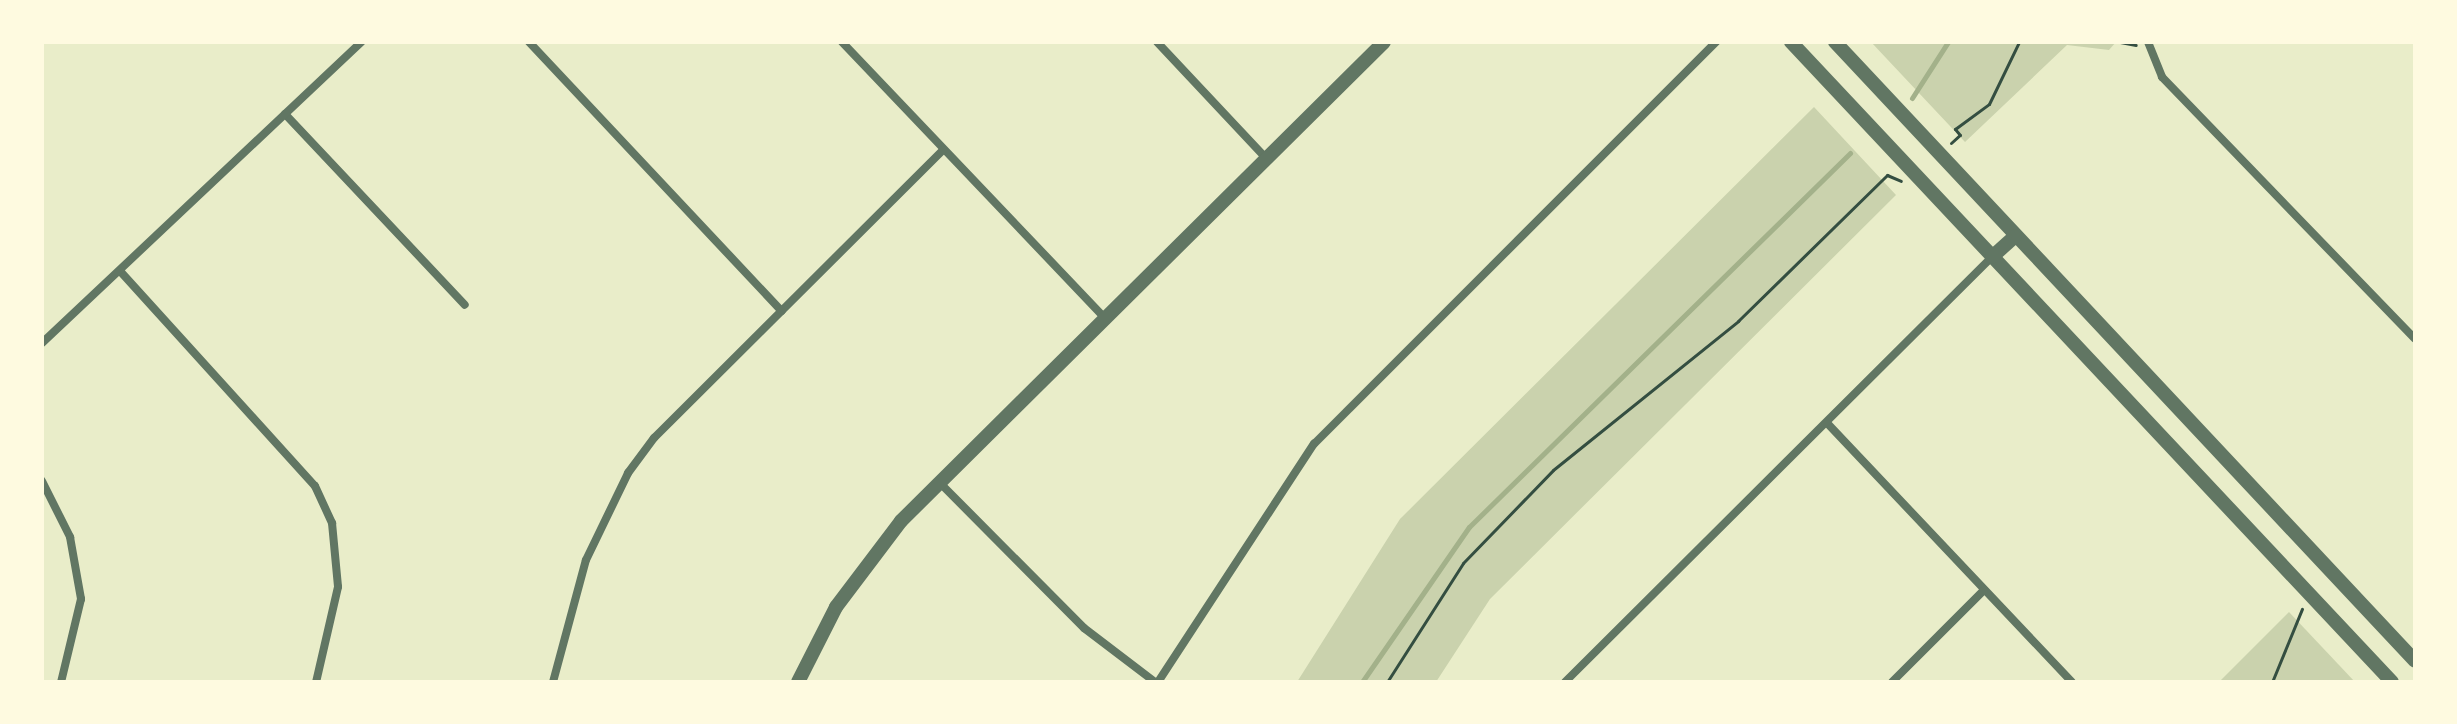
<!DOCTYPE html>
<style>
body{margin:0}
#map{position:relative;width:2457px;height:724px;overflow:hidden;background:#e9edc9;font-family:"Roboto Condensed",sans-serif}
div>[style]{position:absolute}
.green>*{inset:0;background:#cad2ad}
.stream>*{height:5px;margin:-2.5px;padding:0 2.5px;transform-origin:2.5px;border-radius:2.5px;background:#a3b18a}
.path>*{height:3px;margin:-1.5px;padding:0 1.5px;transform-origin:1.5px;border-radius:1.5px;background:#344e41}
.minor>*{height:8px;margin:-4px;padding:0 4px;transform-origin:4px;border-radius:4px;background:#617663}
.tertiary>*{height:14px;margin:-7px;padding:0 7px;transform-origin:7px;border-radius:7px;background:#617663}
span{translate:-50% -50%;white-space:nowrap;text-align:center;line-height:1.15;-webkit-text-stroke:7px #fefae0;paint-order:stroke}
.frame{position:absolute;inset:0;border:44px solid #fefae0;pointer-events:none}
</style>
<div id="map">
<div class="green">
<div style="clip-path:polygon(1871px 42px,2116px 42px,2109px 50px,2067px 45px,1965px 142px)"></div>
<div style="clip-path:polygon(1814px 107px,1896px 195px,1490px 599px,1436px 682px,1297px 682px,1400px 519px)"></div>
<div style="clip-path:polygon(2289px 612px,2355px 682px,2219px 682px)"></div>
</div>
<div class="stream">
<div style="left:1912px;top:98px;width:67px;rotate:-57.3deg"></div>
<div style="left:1362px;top:682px;width:188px;rotate:-55.4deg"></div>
<div style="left:1469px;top:527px;width:534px;rotate:-44.47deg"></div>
</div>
<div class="path">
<div style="left:2120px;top:42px;width:16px;rotate:11deg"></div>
<div style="left:1951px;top:143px;width:12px;rotate:-42deg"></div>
<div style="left:1960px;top:135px;width:8px;rotate:-130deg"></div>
<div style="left:1955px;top:129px;width:42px;rotate:-36.3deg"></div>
<div style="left:1989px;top:104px;width:69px;rotate:-64.2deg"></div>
<div style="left:1387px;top:682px;width:141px;rotate:-57.4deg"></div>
<div style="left:1463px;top:563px;width:129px;rotate:-45.9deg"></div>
<div style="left:1553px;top:470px;width:238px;rotate:-38.8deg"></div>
<div style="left:1738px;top:321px;width:209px;rotate:-44.4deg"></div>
<div style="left:1887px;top:175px;width:15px;rotate:23deg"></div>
<div style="left:2272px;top:682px;width:79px;rotate:-67.7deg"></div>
</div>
<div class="minor">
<div style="left:529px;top:42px;width:369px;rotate:46.8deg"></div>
<div style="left:842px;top:42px;width:381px;rotate:46.4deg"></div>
<div style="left:1157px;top:42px;width:159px;rotate:46.8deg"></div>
<div style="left:2148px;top:42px;width:38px;rotate:68deg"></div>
<div style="left:2162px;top:77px;width:364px;rotate:46deg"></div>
<div style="left:285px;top:114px;width:262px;rotate:46.7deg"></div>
<div style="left:120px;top:271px;width:290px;rotate:47.8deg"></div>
<div style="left:315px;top:486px;width:41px;rotate:65.3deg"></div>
<div style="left:332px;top:523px;width:64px;rotate:84.6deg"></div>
<div style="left:338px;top:587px;width:98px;rotate:103deg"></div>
<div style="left:42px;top:343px;width:439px;rotate:-43.3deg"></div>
<div style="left:1828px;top:424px;width:355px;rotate:46.6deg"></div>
<div style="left:42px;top:481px;width:63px;rotate:63.4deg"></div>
<div style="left:70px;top:537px;width:63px;rotate:79.9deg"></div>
<div style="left:81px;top:599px;width:85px;rotate:103.5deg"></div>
<div style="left:939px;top:482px;width:206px;rotate:45.2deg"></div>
<div style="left:1084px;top:628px;width:89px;rotate:37.3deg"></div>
<div style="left:553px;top:682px;width:126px;rotate:-74.9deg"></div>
<div style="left:586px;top:560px;width:97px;rotate:-64.2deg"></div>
<div style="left:628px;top:473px;width:44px;rotate:-53.4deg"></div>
<div style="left:654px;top:438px;width:408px;rotate:-44.9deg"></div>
<div style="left:1158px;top:682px;width:285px;rotate:-56.8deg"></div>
<div style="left:1314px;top:444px;width:569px;rotate:-45deg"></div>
<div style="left:1565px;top:682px;width:602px;rotate:-44.87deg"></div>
<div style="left:1892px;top:682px;width:130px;rotate:-45deg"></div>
</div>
<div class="tertiary">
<div style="left:1791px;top:42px;width:878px;rotate:46.8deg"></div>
<div style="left:1835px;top:42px;width:848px;rotate:46.86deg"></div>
<div style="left:1992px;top:257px;width:31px;rotate:-42deg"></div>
<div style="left:798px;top:682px;width:84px;rotate:-63.1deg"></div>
<div style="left:836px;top:607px;width:108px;rotate:-52.9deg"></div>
<div style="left:901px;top:521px;width:680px;rotate:-44.76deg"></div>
</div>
<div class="frame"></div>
</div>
